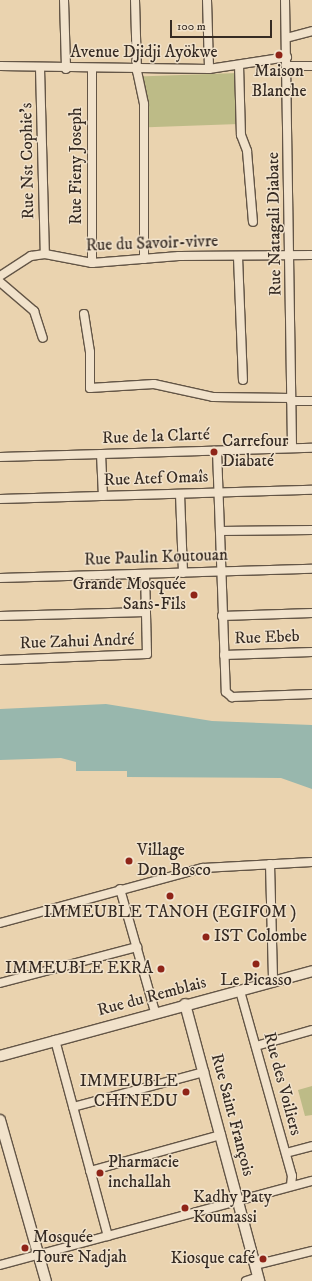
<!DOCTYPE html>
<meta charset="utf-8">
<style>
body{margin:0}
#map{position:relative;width:312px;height:1281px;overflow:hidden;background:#ead3af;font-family:"IM FELL DW Pica",serif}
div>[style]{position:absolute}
.green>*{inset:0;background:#bdbb87;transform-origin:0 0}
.water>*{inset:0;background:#98b7ad}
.roads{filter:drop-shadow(1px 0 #635546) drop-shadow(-1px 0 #635546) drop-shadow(0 1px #635546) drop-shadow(0 -1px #635546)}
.minor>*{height:8px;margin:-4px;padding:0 4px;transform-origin:4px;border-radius:4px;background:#f1e2cb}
.tertiary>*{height:10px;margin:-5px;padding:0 5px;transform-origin:5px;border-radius:5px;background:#f1e2cb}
.dots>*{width:11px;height:11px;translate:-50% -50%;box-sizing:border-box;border:2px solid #f1e2cb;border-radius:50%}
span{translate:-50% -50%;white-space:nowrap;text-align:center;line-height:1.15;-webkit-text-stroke:3px #f1e2cb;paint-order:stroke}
.street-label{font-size:17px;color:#362b23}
.poi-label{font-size:17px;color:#362b23}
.left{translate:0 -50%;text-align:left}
.right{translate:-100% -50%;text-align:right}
.scale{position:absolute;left:170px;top:20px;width:102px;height:18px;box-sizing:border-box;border:2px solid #362b23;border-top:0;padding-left:5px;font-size:12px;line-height:14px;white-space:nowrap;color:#362b23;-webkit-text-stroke:3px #f1e2cb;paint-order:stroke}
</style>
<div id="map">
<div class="green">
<div style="left:237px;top:73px;width:51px;height:98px;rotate:88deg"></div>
<div style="clip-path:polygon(312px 1086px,312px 1115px,305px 1116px,298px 1090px)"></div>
</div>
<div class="water">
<div style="clip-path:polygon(106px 704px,212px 721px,312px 725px,312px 789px,281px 778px,127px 777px,127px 771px,76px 771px,76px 762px,61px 758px,0 760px,0 709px)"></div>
</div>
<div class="roads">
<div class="minor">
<div style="left:64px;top:0;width:69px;rotate:88.3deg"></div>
<div style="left:135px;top:0;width:71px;rotate:88.4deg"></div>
<div style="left:137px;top:71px;width:34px;rotate:78deg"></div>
<div style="left:144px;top:104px;width:155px;rotate:90deg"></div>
<div style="left:207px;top:0;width:69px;rotate:88.3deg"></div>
<div style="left:285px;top:0;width:448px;rotate:89.1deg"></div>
<div style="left:286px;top:38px;width:27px;rotate:-15deg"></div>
<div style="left:239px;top:65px;width:70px;rotate:88.4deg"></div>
<div style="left:241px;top:135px;width:17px;rotate:69deg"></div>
<div style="left:247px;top:151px;width:71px;rotate:85.2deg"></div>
<div style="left:0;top:66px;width:209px;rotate:0.8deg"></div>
<div style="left:209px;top:69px;width:79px;rotate:-8.7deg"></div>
<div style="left:288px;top:66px;width:24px"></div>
<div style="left:40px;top:68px;width:186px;rotate:88.5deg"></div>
<div style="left:92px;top:70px;width:193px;rotate:90deg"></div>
<div style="left:238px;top:257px;width:123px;rotate:87.7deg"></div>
<div style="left:0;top:276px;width:37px;rotate:-33deg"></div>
<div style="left:31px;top:256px;width:14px;rotate:-8deg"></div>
<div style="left:45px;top:254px;width:48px;rotate:10.8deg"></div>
<div style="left:92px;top:263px;width:87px;rotate:-4.6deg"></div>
<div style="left:179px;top:256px;width:133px;rotate:-0.4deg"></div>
<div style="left:0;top:282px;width:45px;rotate:40.5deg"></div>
<div style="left:34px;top:311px;width:28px;rotate:72deg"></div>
<div style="left:84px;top:314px;width:38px;rotate:81deg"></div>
<div style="left:90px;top:352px;width:36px;rotate:90deg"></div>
<div style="left:90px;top:388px;width:64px;rotate:-3.6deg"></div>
<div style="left:154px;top:384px;width:60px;rotate:12.4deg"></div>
<div style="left:213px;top:397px;width:78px;rotate:0.7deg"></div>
<div style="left:291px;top:401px;width:21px"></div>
<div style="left:217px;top:451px;width:241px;rotate:87.9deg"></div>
<div style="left:226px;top:692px;width:8px;rotate:40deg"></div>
<div style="left:232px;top:697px;width:80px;rotate:-2.1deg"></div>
<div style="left:101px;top:454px;width:42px;rotate:87.3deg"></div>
<div style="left:0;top:457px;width:312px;rotate:-1.7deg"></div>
<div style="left:180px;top:494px;width:79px;rotate:87.8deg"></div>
<div style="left:0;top:499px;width:312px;rotate:-1.7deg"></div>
<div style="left:220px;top:531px;width:92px;rotate:-0.6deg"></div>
<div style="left:0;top:578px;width:312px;rotate:-1.7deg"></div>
<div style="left:0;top:616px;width:146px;rotate:-1.6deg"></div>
<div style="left:222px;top:616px;width:90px;rotate:-1.9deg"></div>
<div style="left:224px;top:655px;width:88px;rotate:-2deg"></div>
<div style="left:0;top:660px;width:147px;rotate:-2.3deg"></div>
<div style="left:147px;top:654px;width:80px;rotate:-91.4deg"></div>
<div style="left:270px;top:864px;width:117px;rotate:88.5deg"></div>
<div style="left:120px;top:889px;width:128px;rotate:74.1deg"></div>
<div style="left:0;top:923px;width:210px;rotate:-15.2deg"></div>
<div style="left:203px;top:868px;width:109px;rotate:-3.2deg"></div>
<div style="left:0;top:983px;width:142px;rotate:-14.7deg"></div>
<div style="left:240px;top:991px;width:192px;rotate:74.3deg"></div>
<div style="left:292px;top:1176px;width:10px;rotate:96deg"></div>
<div style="left:55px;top:1040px;width:203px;rotate:74.9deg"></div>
<div style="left:256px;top:1046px;width:58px;rotate:-15.9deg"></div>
<div style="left:73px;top:1107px;width:136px;rotate:-15deg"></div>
<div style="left:286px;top:1153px;width:27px;rotate:-15deg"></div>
<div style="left:90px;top:1171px;width:136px;rotate:-15.4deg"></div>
<div style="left:0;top:1265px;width:323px;rotate:-15.1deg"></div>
<div style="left:255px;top:1265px;width:59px;rotate:-13.8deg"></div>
<div style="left:246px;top:1281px;width:13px;rotate:-18deg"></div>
</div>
<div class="tertiary">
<div style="left:185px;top:1004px;width:287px;rotate:75deg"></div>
<div style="left:0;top:1056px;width:323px;rotate:-15.2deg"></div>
<div style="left:0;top:1120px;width:167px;rotate:74.1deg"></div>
</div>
</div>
<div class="dots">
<div style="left:279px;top:55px;background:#8f2418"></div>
<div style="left:214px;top:452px;background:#8f2418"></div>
<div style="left:194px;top:595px;background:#8f2418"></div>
<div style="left:129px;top:861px;background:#8f2418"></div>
<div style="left:170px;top:896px;background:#8f2418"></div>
<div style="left:206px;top:937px;background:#8f2418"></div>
<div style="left:256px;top:964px;background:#8f2418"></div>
<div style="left:161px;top:969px;background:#8f2418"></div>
<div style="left:186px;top:1092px;background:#8f2418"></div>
<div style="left:100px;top:1173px;background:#8f2418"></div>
<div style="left:185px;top:1208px;background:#8f2418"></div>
<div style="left:25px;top:1248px;background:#8f2418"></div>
<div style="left:263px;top:1259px;background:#8f2418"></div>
</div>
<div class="street-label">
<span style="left:144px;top:53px">Avenue Djidji Ayökwe</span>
<span style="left:28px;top:161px;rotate:-91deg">Rue Nst Cophie's</span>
<span style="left:77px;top:166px;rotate:-90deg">Rue Fieny Joseph</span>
<span style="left:275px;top:224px;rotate:-91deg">Rue Natagali Diabate</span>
<span style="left:152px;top:244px;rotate:-2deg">Rue du Savoir-vivre</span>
<span style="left:156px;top:437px;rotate:-2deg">Rue de la Clarté</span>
<span style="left:156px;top:479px;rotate:-2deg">Rue Atef Omaîs</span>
<span style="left:156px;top:558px;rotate:-2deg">Rue Paulin Koutouan</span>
<span style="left:267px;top:638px;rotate:-2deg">Rue Ebeb</span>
<span style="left:77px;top:642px;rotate:-2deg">Rue Zahui André</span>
<span style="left:152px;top:997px;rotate:-15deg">Rue du Remblais</span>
<span style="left:282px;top:1084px;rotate:75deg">Rue des Voiliers</span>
<span style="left:232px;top:1115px;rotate:75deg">Rue Saint François</span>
</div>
<div class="poi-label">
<span style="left:279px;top:82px">Maison<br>Blanche</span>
<span class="left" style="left:222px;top:452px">Carrefour<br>Diabaté</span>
<span class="right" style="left:186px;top:595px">Grande Mosquée<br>Sans-Fils</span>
<span class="left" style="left:137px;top:861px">Village<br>Don Bosco</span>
<span style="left:170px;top:913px">IMMEUBLE TANOH (EGIFOM )</span>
<span class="left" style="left:214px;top:937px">IST Colombe</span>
<span class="right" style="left:153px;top:969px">IMMEUBLE EKRA</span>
<span style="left:256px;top:981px">Le Picasso</span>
<span class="right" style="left:178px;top:1092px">IMMEUBLE<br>CHINEDU</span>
<span class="left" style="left:108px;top:1173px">Pharmacie<br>inchallah</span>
<span class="left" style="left:193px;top:1208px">Kadhy Paty<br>Koumassi</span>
<span class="left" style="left:33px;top:1248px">Mosquée<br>Toure Nadjah</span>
<span class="right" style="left:255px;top:1259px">Kiosque café</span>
</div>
<div class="scale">100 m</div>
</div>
